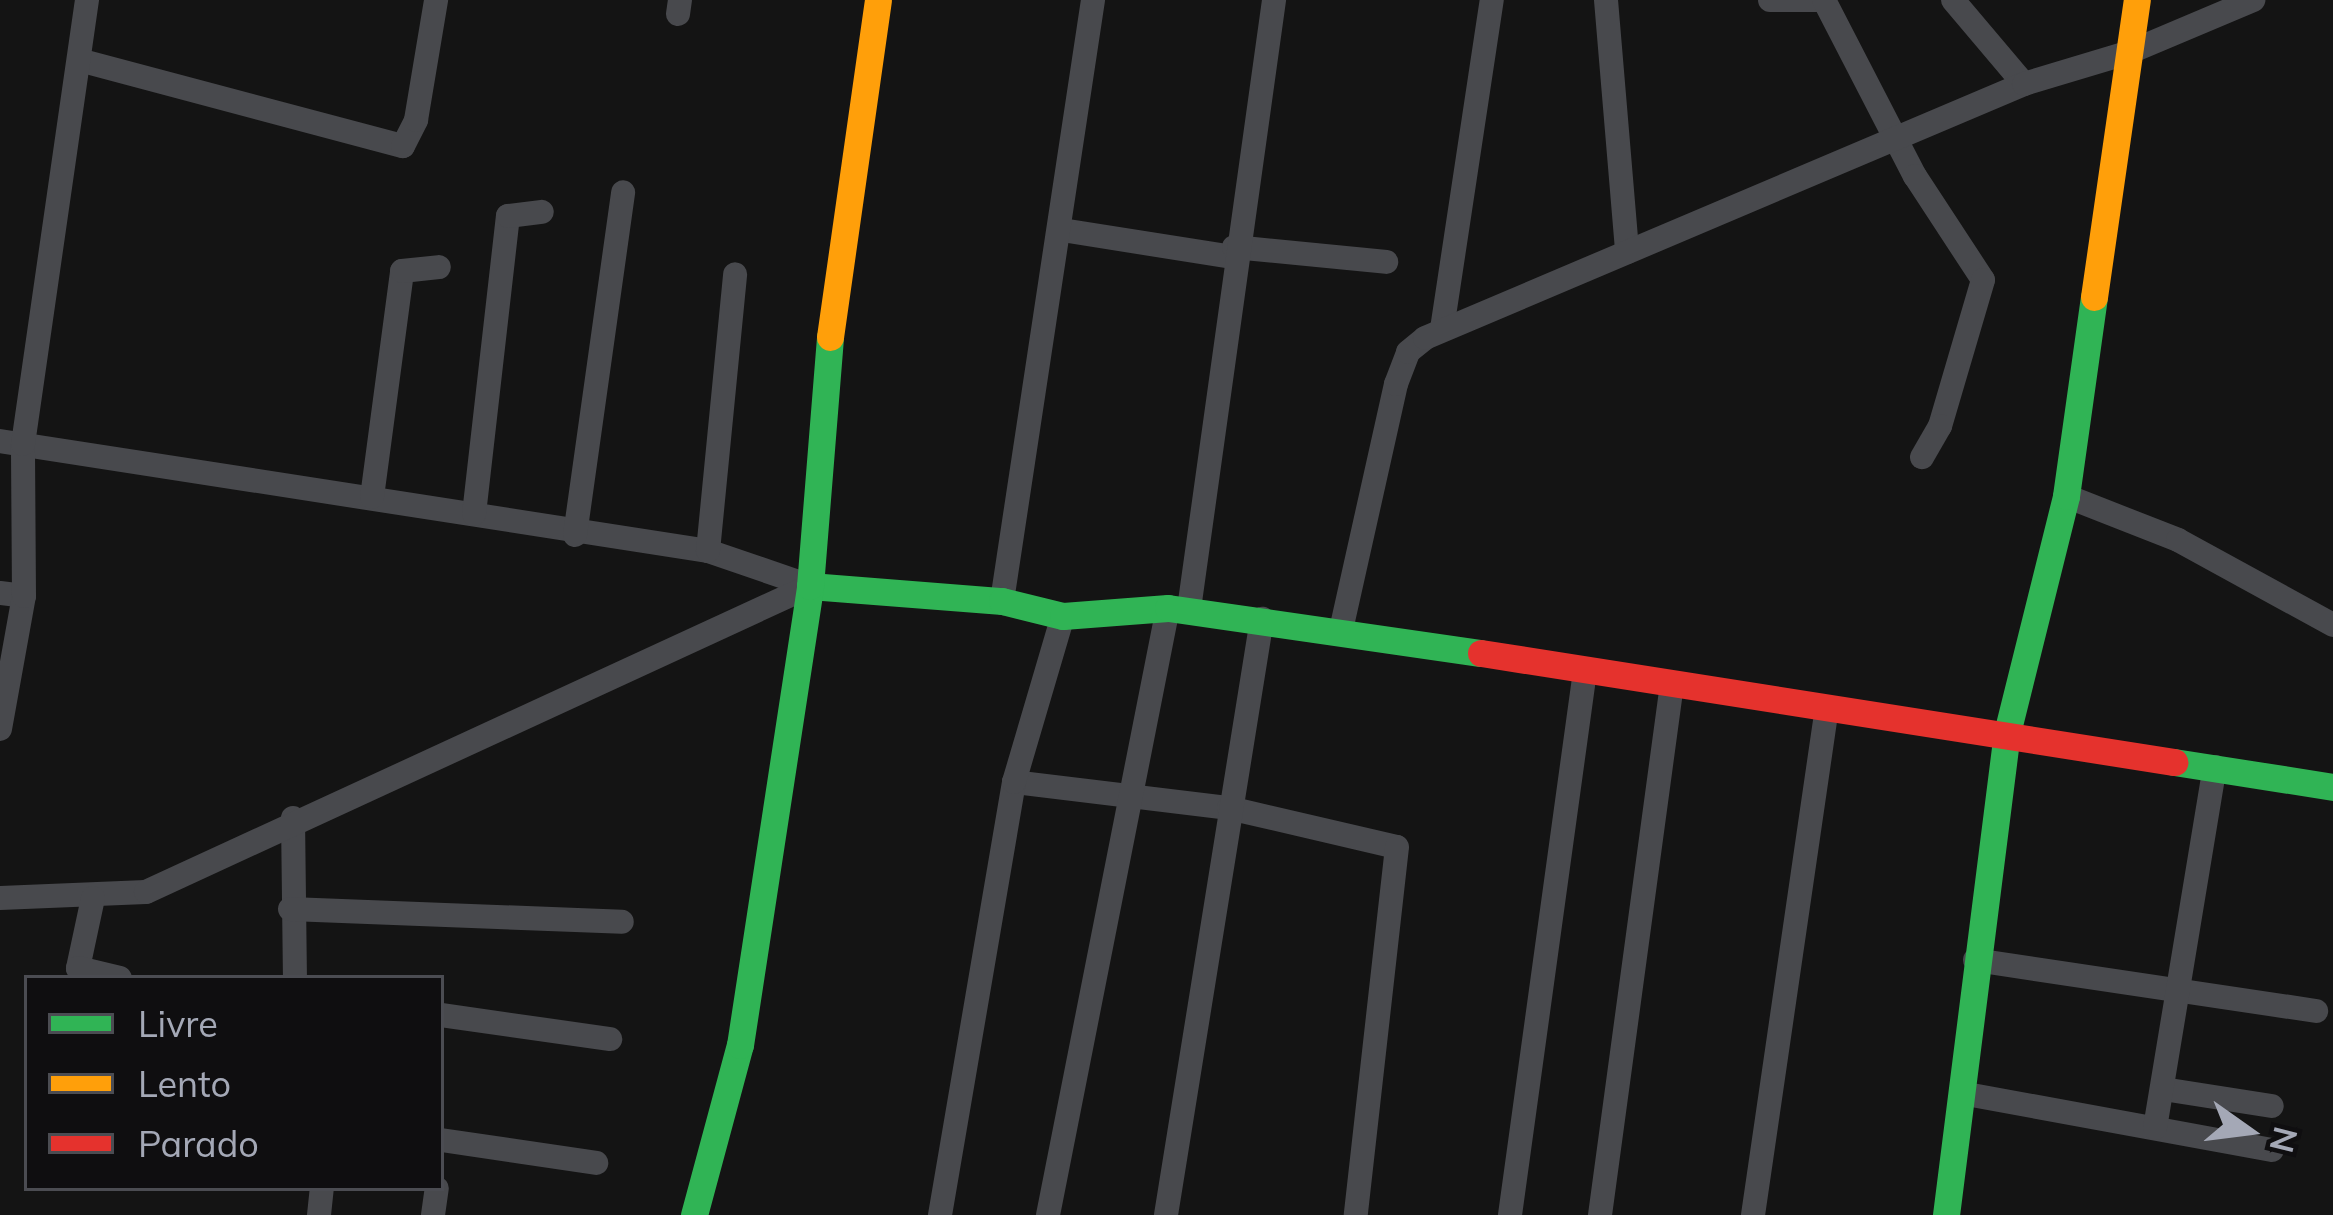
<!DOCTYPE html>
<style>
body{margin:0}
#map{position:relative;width:2333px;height:1215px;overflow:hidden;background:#141414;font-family:Mulish,sans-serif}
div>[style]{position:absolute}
.street>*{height:24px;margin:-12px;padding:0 12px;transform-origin:12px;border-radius:12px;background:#48494d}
.fast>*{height:27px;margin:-13.5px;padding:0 13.5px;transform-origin:13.5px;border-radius:13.5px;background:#30b455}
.slow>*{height:27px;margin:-13.5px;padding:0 13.5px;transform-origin:13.5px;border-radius:13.5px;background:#ff9f0a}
.jam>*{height:27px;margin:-13.5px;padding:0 13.5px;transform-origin:13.5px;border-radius:13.5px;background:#e5322d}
span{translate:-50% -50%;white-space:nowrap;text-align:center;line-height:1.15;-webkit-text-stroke:9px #0f0e10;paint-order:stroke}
.legend{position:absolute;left:24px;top:975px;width:420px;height:216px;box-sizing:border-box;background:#0f0e10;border:3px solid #4b4c52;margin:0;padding:15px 21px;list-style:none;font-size:36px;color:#a4a8b6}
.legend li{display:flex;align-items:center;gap:24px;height:60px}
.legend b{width:60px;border:3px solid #4b4c52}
.north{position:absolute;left:2189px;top:1071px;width:120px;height:120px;-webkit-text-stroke:9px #0f0e10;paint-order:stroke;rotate:104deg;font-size:33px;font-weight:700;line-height:48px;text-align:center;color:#a4a8b6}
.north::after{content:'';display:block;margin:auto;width:42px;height:54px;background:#a4a8b6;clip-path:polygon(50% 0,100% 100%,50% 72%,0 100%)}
</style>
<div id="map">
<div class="street">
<div style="left:1606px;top:0;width:253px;rotate:85.2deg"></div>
<div style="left:1770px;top:0;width:51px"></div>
<div style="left:1824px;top:0;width:198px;rotate:62.7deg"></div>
<div style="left:1915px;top:176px;width:124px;rotate:56.8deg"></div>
<div style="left:1983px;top:280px;width:152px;rotate:106.4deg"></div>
<div style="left:1940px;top:426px;width:36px;rotate:120deg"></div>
<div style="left:1953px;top:0;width:110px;rotate:49.8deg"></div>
<div style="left:678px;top:14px;width:14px;rotate:-82deg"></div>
<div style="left:79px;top:60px;width:335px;rotate:14.9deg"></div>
<div style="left:403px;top:146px;width:29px;rotate:-63deg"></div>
<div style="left:416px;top:120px;width:122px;rotate:-80.5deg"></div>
<div style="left:1062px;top:230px;width:172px;rotate:9deg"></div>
<div style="left:1234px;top:247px;width:153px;rotate:5.6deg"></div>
<div style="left:1442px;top:329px;width:333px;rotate:-81.4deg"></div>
<div style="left:0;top:441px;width:716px;rotate:8.83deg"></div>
<div style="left:708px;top:551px;width:108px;rotate:18.9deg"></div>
<div style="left:2066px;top:496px;width:120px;rotate:21.4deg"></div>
<div style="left:2178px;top:540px;width:177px;rotate:28.7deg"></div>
<div style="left:372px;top:497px;width:228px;rotate:-82.4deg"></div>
<div style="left:402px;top:271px;width:37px;rotate:-6deg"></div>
<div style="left:474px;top:514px;width:300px;rotate:-83.5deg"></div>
<div style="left:508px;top:216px;width:34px;rotate:-7deg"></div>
<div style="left:575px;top:535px;width:346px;rotate:-82deg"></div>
<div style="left:708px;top:551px;width:278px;rotate:-84.4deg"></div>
<div style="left:0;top:593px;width:24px;rotate:7deg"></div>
<div style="left:1002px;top:601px;width:608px;rotate:-81.39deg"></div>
<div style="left:1189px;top:609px;width:615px;rotate:-82.05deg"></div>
<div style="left:1341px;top:630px;width:252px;rotate:-77.4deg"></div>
<div style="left:1396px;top:384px;width:34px;rotate:-69deg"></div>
<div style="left:1408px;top:352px;width:22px;rotate:-39deg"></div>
<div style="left:1425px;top:338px;width:651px;rotate:-22.98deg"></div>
<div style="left:2024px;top:84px;width:111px;rotate:-16.8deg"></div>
<div style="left:2130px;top:52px;width:134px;rotate:-22.9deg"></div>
<div style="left:0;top:729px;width:135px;rotate:-79.8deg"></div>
<div style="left:24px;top:596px;width:152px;rotate:-90.4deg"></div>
<div style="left:23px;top:444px;width:449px;rotate:-81.8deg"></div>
<div style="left:1014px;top:782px;width:217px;rotate:6.9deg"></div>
<div style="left:1229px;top:808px;width:172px;rotate:13.1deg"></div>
<div style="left:1397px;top:847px;width:370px;rotate:96.4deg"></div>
<div style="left:293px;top:818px;width:160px;rotate:89.3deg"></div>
<div style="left:0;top:898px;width:146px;rotate:-2.4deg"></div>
<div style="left:146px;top:892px;width:731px;rotate:-24.74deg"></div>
<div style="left:93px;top:898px;width:72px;rotate:102.1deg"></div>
<div style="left:78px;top:968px;width:43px;rotate:13.4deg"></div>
<div style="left:290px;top:909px;width:332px;rotate:2.2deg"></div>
<div style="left:1975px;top:960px;width:345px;rotate:8.5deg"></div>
<div style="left:441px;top:1015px;width:171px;rotate:8.1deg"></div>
<div style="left:2163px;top:1089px;width:110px;rotate:8.9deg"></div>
<div style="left:1961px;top:1093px;width:316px;rotate:10.4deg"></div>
<div style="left:2155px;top:1128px;width:366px;rotate:-80.6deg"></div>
<div style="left:441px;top:1140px;width:157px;rotate:8.4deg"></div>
<div style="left:319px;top:1215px;width:27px;rotate:-84deg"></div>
<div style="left:433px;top:1215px;width:27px;rotate:-82deg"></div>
<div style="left:940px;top:1215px;width:439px;rotate:-80.3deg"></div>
<div style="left:1014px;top:782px;width:173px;rotate:-73.6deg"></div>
<div style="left:1048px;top:1215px;width:619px;rotate:-78.82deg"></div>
<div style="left:1166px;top:1215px;width:604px;rotate:-80.85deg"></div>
<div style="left:1510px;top:1215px;width:549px;rotate:-82.15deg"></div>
<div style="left:1600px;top:1215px;width:536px;rotate:-82.28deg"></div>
<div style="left:1753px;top:1215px;width:513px;rotate:-81.71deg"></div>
</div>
<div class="fast">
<div style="left:810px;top:586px;width:193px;rotate:4.5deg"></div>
<div style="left:1002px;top:601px;width:63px;rotate:13.8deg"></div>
<div style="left:1063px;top:616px;width:105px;rotate:-4.4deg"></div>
<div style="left:1168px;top:608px;width:316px;rotate:8.2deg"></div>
<div style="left:2174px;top:762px;width:161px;rotate:8.9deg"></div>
<div style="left:694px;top:1215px;width:176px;rotate:-74.9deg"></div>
<div style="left:740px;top:1045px;width:464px;rotate:-81.3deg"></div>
<div style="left:810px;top:586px;width:250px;rotate:-85.4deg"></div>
<div style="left:1946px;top:1215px;width:486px;rotate:-82.8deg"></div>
<div style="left:2007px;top:733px;width:244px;rotate:-76deg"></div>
<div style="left:2066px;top:496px;width:201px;rotate:-82deg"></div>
</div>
<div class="slow">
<div style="left:2094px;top:297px;width:300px;rotate:-81.8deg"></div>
<div style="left:830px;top:337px;width:340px;rotate:-81.9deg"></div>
</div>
<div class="jam">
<div style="left:1481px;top:653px;width:702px;rotate:8.94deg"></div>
</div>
<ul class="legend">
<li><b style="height:15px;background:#30b455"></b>Livre</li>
<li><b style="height:15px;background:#ff9f0a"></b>Lento</li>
<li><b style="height:15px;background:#e5322d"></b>Parado</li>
</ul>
<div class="north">N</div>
</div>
